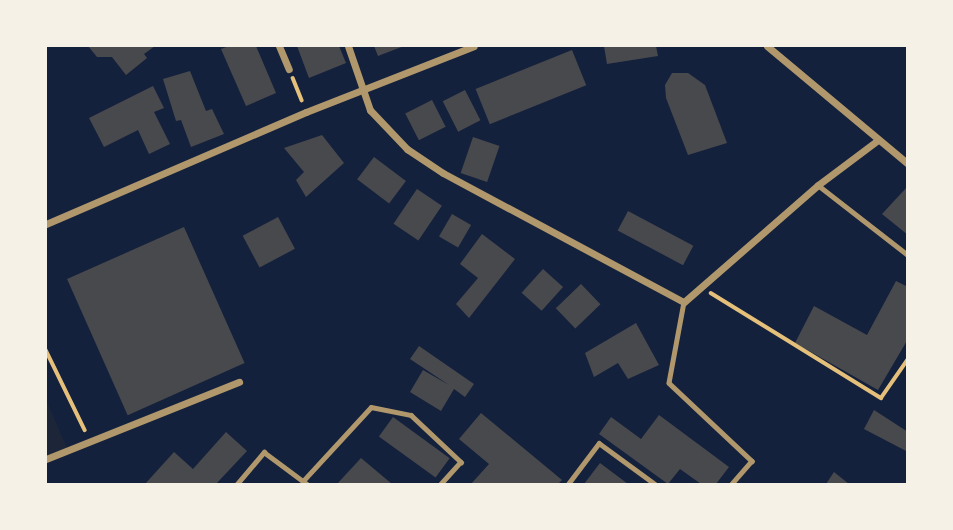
<!DOCTYPE html>
<style>
body{margin:0}
#map{position:relative;width:953px;height:530px;overflow:hidden;background:#14213d;font-family:"Source Sans 3",sans-serif}
div>[style]{position:absolute}
.green>*{inset:0;background:#1d2539}
.building>*{inset:0;background:#48494c;transform-origin:0 0}
.path>*{height:3.5px;margin:-1.75px;padding:0 1.75px;transform-origin:1.75px;border-radius:1.75px;background:#e5c07b}
.service>*{height:4.5px;margin:-2.25px;padding:0 2.25px;transform-origin:2.25px;border-radius:2.25px;background:#b1986c}
.minor>*{height:7px;margin:-3.5px;padding:0 3.5px;transform-origin:3.5px;border-radius:3.5px;background:#b1986c}
span{translate:-50% -50%;white-space:nowrap;text-align:center;line-height:1.15;-webkit-text-stroke:5px #f6f1e7;paint-order:stroke}
.frame{position:absolute;inset:0;border:47px solid #f6f1e7;pointer-events:none}
</style>
<div id="map">
<div class="green">
<div style="clip-path:polygon(46px 400px,68px 450px,46px 457px)"></div>
</div>
<div class="building">
<div style="clip-path:polygon(88px 46px,155px 46px,144px 54px,147px 58px,126px 75px,112px 57px,97px 57px)"></div>
<div style="clip-path:polygon(229px 46px,256px 46px,276px 93px,246px 106px,221px 49px)"></div>
<div style="clip-path:polygon(297px 46px,339px 46px,346px 63px,309px 78px)"></div>
<div style="clip-path:polygon(374px 46px,404px 46px,378px 56px)"></div>
<div style="clip-path:polygon(604px 46px,656px 46px,658px 56px,607px 64px)"></div>
<div style="left:572px;top:50px;width:38px;height:104px;rotate:68deg"></div>
<div style="clip-path:polygon(190px 71px,206px 111px,212px 109px,224px 134px,191px 147px,181px 120px,176px 121px,163px 79px)"></div>
<div style="clip-path:polygon(672px 73px,688px 73px,705px 85px,727px 143px,688px 155px,666px 98px,665px 85px)"></div>
<div style="clip-path:polygon(153px 86px,164px 108px,154px 112px,170px 144px,149px 154px,138px 130px,104px 147px,89px 118px)"></div>
<div style="left:465px;top:90px;width:34px;height:25px;rotate:63deg"></div>
<div style="left:432px;top:100px;width:30px;height:30px;rotate:63deg"></div>
<div style="clip-path:polygon(322px 135px,344px 163px,306px 197px,296px 180px,304px 172px,284px 148px)"></div>
<div style="left:473px;top:137px;width:28px;height:38px;rotate:19deg"></div>
<div style="left:374px;top:157px;width:40px;height:28px;rotate:37deg"></div>
<div style="clip-path:polygon(908px 186px,908px 235px,882px 214px)"></div>
<div style="left:417px;top:189px;width:30px;height:42px;rotate:34deg"></div>
<div style="left:628px;top:211px;width:74px;height:22px;rotate:28deg"></div>
<div style="left:452px;top:214px;width:22px;height:26px;rotate:30deg"></div>
<div style="left:278px;top:217px;width:36px;height:40px;rotate:62deg"></div>
<div style="left:184px;top:227px;width:149px;height:128px;rotate:66deg"></div>
<div style="clip-path:polygon(482px 234px,515px 259px,469px 318px,456px 304px,478px 278px,460px 264px)"></div>
<div style="left:543px;top:269px;width:27px;height:32px;rotate:42deg"></div>
<div style="clip-path:polygon(896px 281px,908px 287px,908px 339px,878px 390px,795px 343px,814px 306px,867px 335px)"></div>
<div style="left:581px;top:284px;width:28px;height:35px;rotate:46deg"></div>
<div style="clip-path:polygon(636px 323px,659px 365px,628px 379px,618px 363px,594px 377px,585px 353px)"></div>
<div style="clip-path:polygon(419px 346px,474px 384px,465px 397px,454px 389px,441px 411px,410px 392px,423px 370px,449px 385px,410px 359px)"></div>
<div style="clip-path:polygon(874px 410px,908px 432px,908px 452px,864px 429px)"></div>
<div style="clip-path:polygon(481px 413px,562px 480px,558px 484px,471px 484px,489px 464px,459px 439px)"></div>
<div style="clip-path:polygon(659px 415px,729px 467px,716px 484px,701px 484px,680px 469px,668px 484px,599px 434px,611px 417px,641px 439px)"></div>
<div style="left:393px;top:417px;width:70px;height:24px;rotate:36deg"></div>
<div style="clip-path:polygon(226px 432px,247px 451px,216px 484px,145px 484px,174px 452px,193px 469px)"></div>
<div style="clip-path:polygon(361px 458px,392px 484px,337px 484px)"></div>
<div style="clip-path:polygon(600px 463px,628px 484px,584px 484px)"></div>
<div style="clip-path:polygon(834px 472px,849px 484px,826px 484px)"></div>
</div>
<div class="path">
<div style="left:293px;top:78px;width:24px;rotate:68deg"></div>
<div style="left:711px;top:293px;width:200px;rotate:31.7deg"></div>
<div style="left:881px;top:398px;width:47px;rotate:-55.3deg"></div>
<div style="left:46px;top:350px;width:89px;rotate:64deg"></div>
</div>
<div class="service">
<div style="left:818px;top:185px;width:114px;rotate:37.9deg"></div>
<div style="left:684px;top:302px;width:82px;rotate:100.5deg"></div>
<div style="left:669px;top:383px;width:114px;rotate:43.2deg"></div>
<div style="left:752px;top:461px;width:30px;rotate:131deg"></div>
<div style="left:303px;top:481px;width:100px;rotate:-47.4deg"></div>
<div style="left:371px;top:407px;width:41px;rotate:11.3deg"></div>
<div style="left:411px;top:415px;width:69px;rotate:43.2deg"></div>
<div style="left:461px;top:462px;width:30px;rotate:132deg"></div>
<div style="left:237px;top:484px;width:42px;rotate:-49.8deg"></div>
<div style="left:264px;top:452px;width:54px;rotate:36.7deg"></div>
<div style="left:568px;top:484px;width:51px;rotate:-52.9deg"></div>
<div style="left:599px;top:443px;width:69px;rotate:36.2deg"></div>
</div>
<div class="minor">
<div style="left:279px;top:46px;width:25px;rotate:67deg"></div>
<div style="left:348px;top:46px;width:68px;rotate:71deg"></div>
<div style="left:370px;top:110px;width:54px;rotate:46.5deg"></div>
<div style="left:407px;top:149px;width:43px;rotate:33.7deg"></div>
<div style="left:443px;top:173px;width:273px;rotate:28.2deg"></div>
<div style="left:684px;top:302px;width:178px;rotate:-41.1deg"></div>
<div style="left:818px;top:185px;width:75px;rotate:-36.9deg"></div>
<div style="left:767px;top:46px;width:184px;rotate:39.9deg"></div>
<div style="left:46px;top:224px;width:283px;rotate:-23.3deg"></div>
<div style="left:306px;top:112px;width:180px;rotate:-21.4deg"></div>
<div style="left:46px;top:459px;width:208px;rotate:-21.8deg"></div>
</div>
<div class="frame"></div>
</div>
